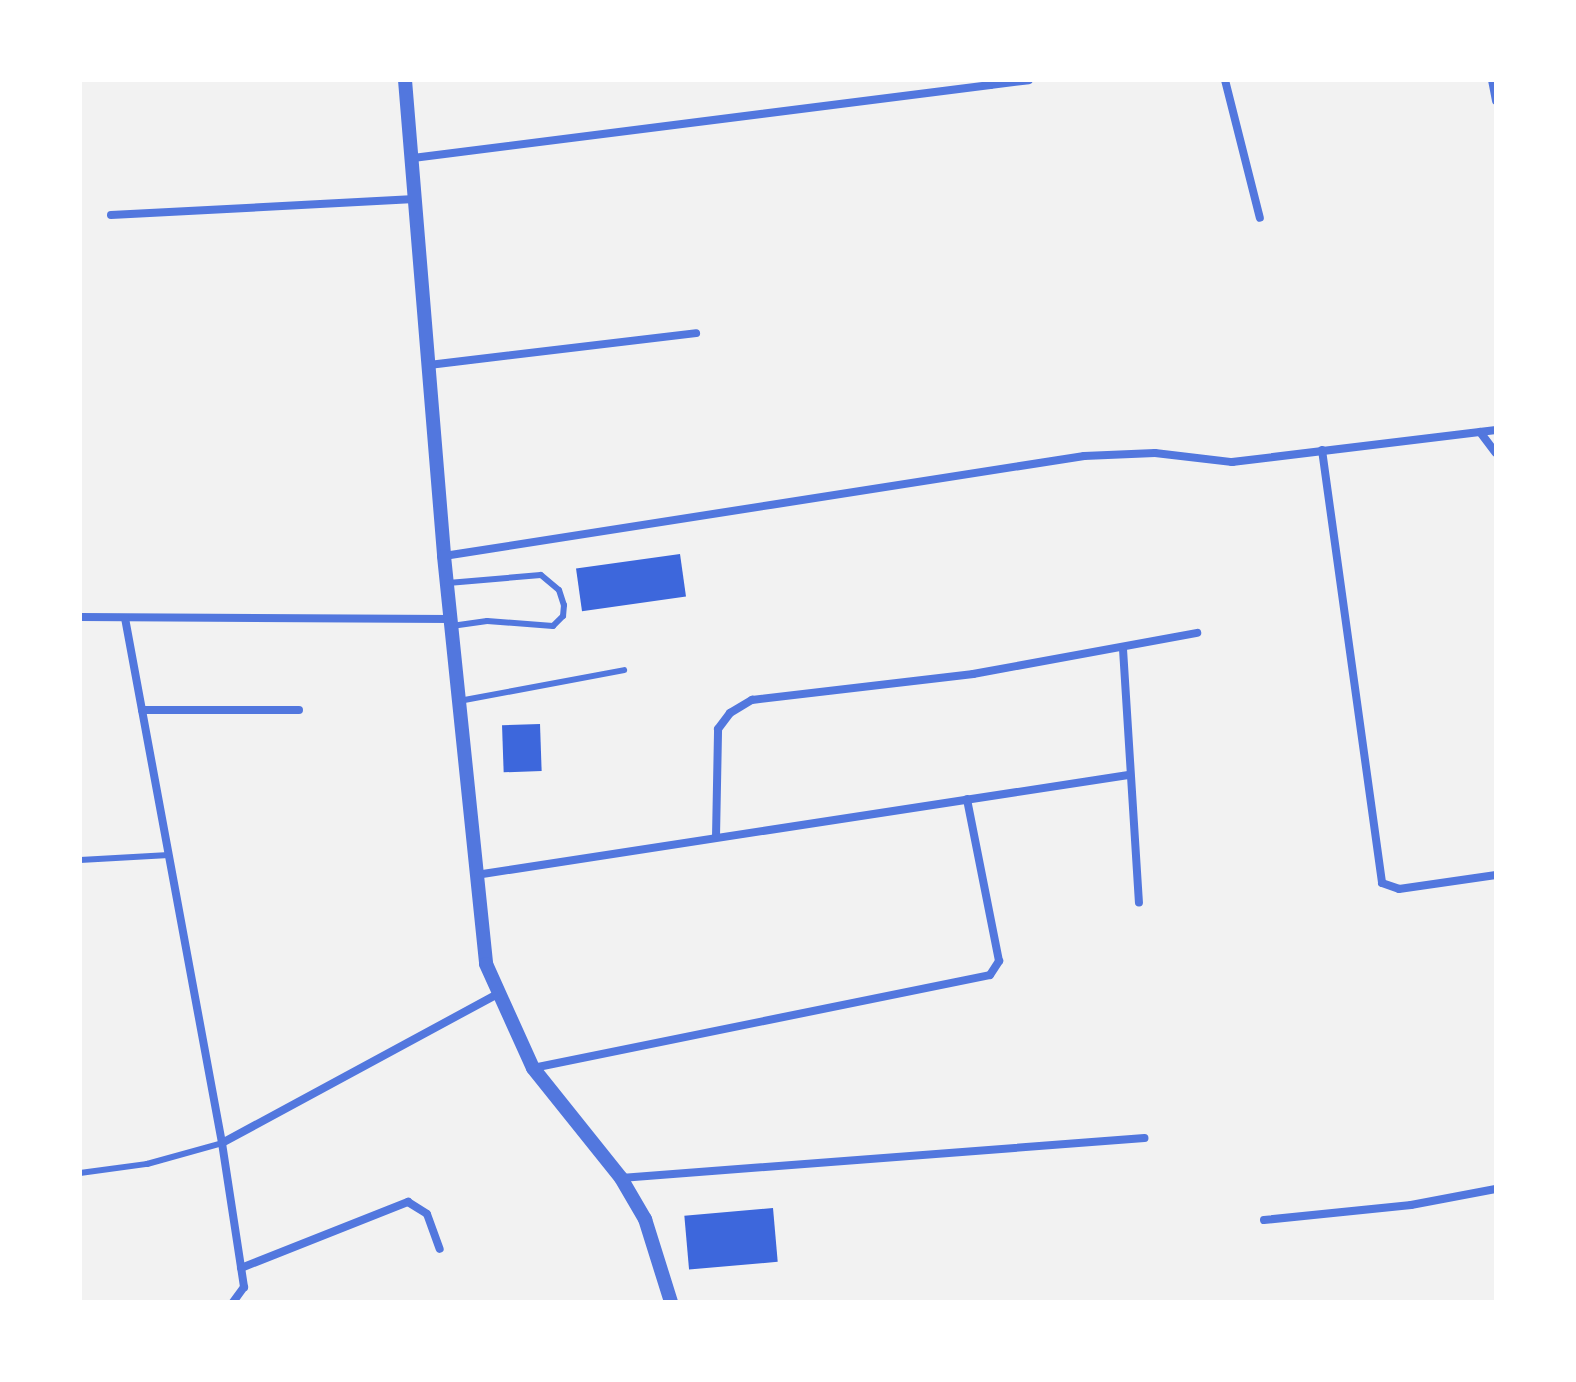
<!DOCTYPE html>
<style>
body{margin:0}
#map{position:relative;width:1576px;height:1382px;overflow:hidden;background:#f2f2f2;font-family:Ubuntu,sans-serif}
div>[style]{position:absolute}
.building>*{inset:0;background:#3d67dc;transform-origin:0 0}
.service>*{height:6px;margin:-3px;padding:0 3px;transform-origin:3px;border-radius:3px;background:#5277de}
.minor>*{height:8px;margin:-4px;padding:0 4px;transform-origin:4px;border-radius:4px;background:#5277de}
.tertiary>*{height:14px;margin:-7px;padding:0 7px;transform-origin:7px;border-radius:7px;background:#5277de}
span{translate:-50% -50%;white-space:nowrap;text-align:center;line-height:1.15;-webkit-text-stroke:6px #fff;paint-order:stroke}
.frame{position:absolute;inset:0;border:82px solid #fff;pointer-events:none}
</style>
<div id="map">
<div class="building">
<div style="left:680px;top:554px;width:43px;height:105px;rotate:82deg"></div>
<div style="left:540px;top:724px;width:47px;height:38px;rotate:88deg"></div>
<div style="left:773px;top:1208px;width:54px;height:89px;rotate:85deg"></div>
</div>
<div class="service">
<div style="left:448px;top:583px;width:93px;rotate:-4.9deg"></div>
<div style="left:541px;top:575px;width:23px;rotate:40deg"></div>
<div style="left:559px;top:590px;width:16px;rotate:72deg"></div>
<div style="left:564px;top:605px;width:11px;rotate:95deg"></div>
<div style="left:563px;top:616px;width:14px;rotate:135deg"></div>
<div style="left:553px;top:626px;width:66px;rotate:-175.7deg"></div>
<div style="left:487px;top:621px;width:34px;rotate:172deg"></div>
<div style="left:459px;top:701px;width:168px;rotate:-10.6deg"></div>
<div style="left:80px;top:860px;width:89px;rotate:-3.2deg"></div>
<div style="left:80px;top:1173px;width:68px;rotate:-7.7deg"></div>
<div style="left:147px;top:1164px;width:78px;rotate:-15.6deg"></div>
</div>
<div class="minor">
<div style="left:1225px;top:80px;width:142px;rotate:75.8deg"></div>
<div style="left:1492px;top:80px;width:21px;rotate:79deg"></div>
<div style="left:989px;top:81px;width:4px;rotate:76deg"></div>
<div style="left:990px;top:85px;width:39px;rotate:-7deg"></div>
<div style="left:413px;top:158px;width:582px;rotate:-7.21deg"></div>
<div style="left:111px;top:215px;width:304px;rotate:-3deg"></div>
<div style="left:429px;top:365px;width:269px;rotate:-6.8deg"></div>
<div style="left:1480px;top:432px;width:26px;rotate:53deg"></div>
<div style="left:1322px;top:450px;width:437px;rotate:82.1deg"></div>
<div style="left:1382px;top:883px;width:18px;rotate:19deg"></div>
<div style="left:1399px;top:889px;width:98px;rotate:-8.2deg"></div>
<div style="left:444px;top:556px;width:648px;rotate:-8.88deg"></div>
<div style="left:1084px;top:456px;width:71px;rotate:-2.4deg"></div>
<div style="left:1155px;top:453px;width:78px;rotate:6.7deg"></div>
<div style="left:1232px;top:462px;width:266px;rotate:-6.9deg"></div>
<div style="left:80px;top:617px;width:371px;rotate:0.3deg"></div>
<div style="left:125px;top:618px;width:534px;rotate:79.53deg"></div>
<div style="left:222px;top:1143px;width:146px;rotate:81.3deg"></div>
<div style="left:244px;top:1287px;width:19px;rotate:126deg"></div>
<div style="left:1123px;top:649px;width:254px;rotate:86.4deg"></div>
<div style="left:142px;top:710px;width:157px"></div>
<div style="left:716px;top:837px;width:108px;rotate:-88.9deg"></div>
<div style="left:718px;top:729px;width:20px;rotate:-53deg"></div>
<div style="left:730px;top:713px;width:26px;rotate:-31deg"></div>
<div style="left:752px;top:700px;width:223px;rotate:-6.7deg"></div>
<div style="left:973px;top:674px;width:228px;rotate:-10.4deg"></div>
<div style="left:476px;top:875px;width:660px;rotate:-8.72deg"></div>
<div style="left:533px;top:1068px;width:466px;rotate:-11.5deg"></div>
<div style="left:990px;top:975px;width:17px;rotate:-57deg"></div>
<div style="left:999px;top:961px;width:165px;rotate:-101.2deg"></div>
<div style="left:222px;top:1143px;width:313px;rotate:-28.4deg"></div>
<div style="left:621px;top:1178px;width:525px;rotate:-4.37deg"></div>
<div style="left:1264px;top:1220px;width:148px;rotate:-5.8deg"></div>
<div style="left:1411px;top:1205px;width:86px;rotate:-10.7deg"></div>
<div style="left:241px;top:1268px;width:180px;rotate:-21.6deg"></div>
<div style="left:408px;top:1202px;width:22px;rotate:32deg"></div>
<div style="left:427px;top:1214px;width:37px;rotate:70deg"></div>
</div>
<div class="tertiary">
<div style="left:405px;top:80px;width:478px;rotate:85.3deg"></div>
<div style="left:444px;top:556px;width:410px;rotate:84.1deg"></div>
<div style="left:486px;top:964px;width:114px;rotate:65.7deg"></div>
<div style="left:533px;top:1068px;width:141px;rotate:51.3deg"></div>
<div style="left:621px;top:1178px;width:48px;rotate:59.7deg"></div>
<div style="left:645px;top:1219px;width:87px;rotate:72.6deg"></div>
</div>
<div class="frame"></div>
</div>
